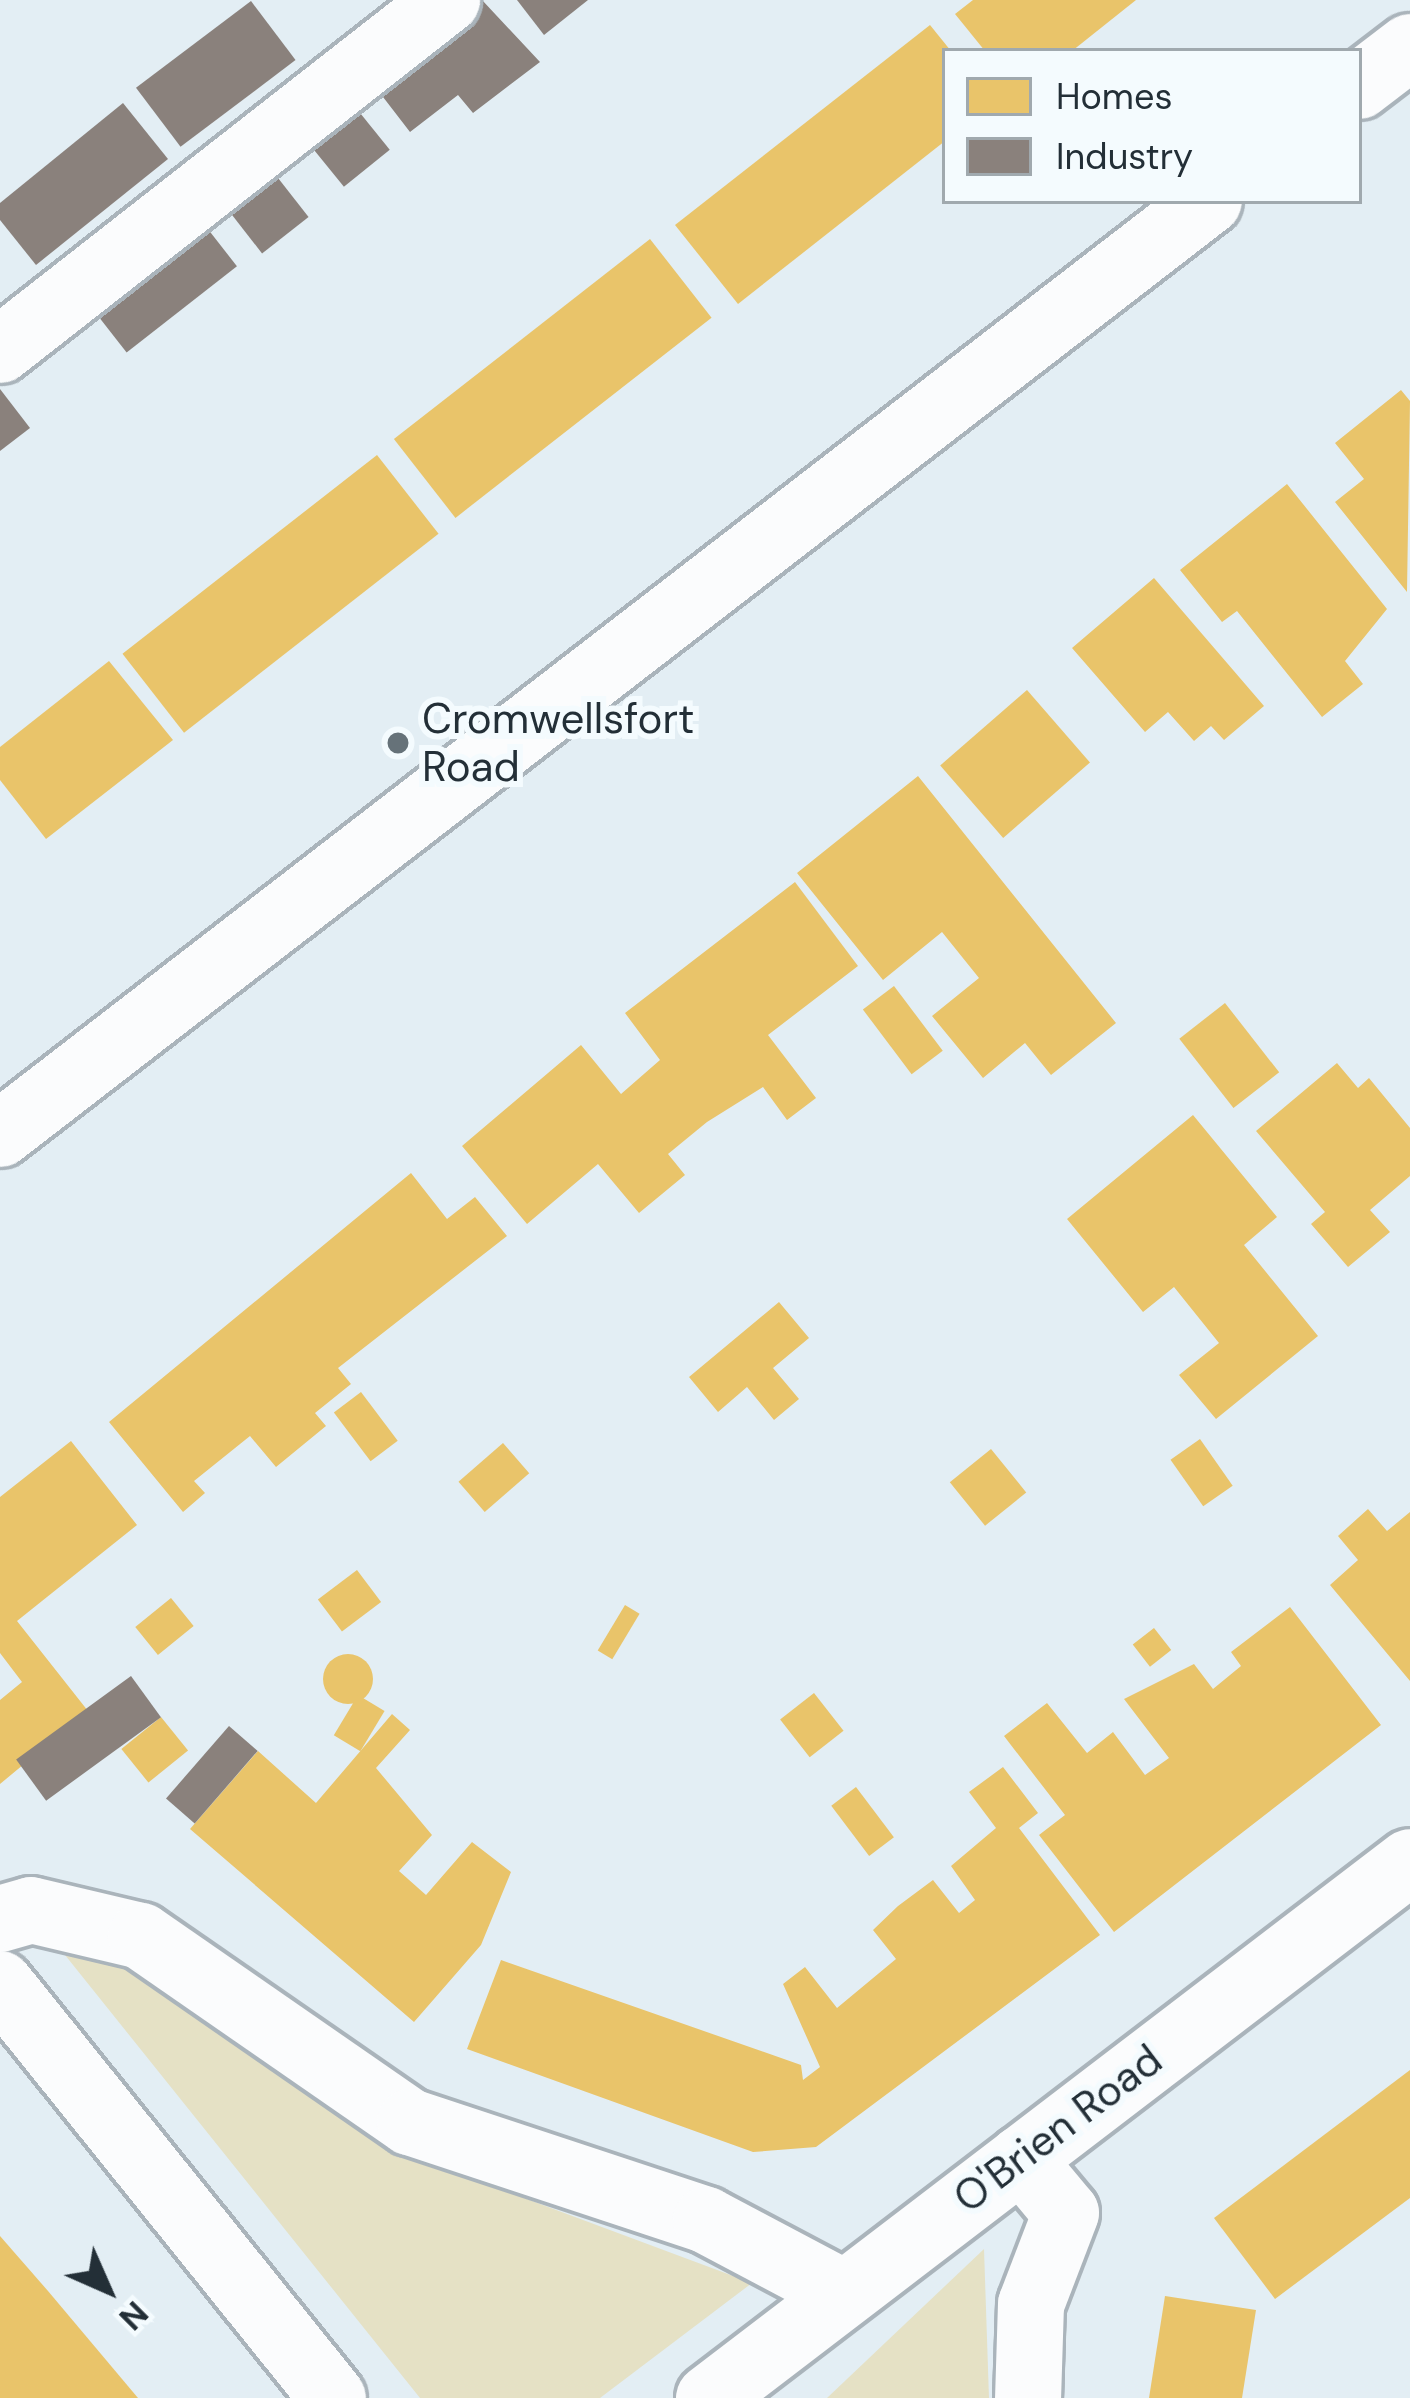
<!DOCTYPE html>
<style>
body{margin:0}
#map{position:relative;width:1410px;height:2398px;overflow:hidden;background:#e3eef4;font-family:"DM Sans",sans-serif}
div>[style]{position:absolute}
.green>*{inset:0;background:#e5e1c5}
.homes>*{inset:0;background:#e9c46a;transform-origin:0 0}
.round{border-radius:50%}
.industry>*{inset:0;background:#8a817c;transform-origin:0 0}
.roads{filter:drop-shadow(3px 0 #aab4bb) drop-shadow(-3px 0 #aab4bb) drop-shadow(0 3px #aab4bb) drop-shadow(0 -3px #aab4bb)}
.minor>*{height:66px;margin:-33px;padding:0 33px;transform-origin:33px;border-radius:33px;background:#fbfcfd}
.major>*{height:66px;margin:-33px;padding:0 33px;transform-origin:33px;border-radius:33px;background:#fbfcfd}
.dots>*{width:33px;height:33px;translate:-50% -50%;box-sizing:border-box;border:6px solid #f4fbfe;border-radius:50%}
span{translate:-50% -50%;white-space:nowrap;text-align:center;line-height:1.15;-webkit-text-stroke:12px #f4fbfe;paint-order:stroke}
.poi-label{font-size:42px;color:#232f37}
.left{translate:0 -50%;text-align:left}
.street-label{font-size:42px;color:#232f37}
.legend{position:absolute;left:942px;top:48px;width:420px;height:156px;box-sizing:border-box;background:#f4fbfe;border:3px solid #a0a9ae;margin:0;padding:15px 21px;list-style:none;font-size:36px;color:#232f37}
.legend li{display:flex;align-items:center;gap:24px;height:60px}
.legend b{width:60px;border:3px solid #a0a9ae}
.north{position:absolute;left:48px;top:2230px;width:120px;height:120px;-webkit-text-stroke:9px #f4fbfe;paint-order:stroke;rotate:135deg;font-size:33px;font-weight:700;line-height:48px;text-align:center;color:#232f37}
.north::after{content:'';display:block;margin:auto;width:42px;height:54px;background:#232f37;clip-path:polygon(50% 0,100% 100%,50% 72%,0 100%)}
</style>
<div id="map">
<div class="green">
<div style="clip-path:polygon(53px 1940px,122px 1946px,403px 2153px,752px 2283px,600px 2398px,420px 2398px)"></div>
<div style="clip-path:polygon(984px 2249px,989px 2398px,827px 2398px)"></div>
</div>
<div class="homes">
<div style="clip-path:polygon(973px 0,1136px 0,1072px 51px,985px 51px,955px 14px)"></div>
<div style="clip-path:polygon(930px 25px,951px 51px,945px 141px,738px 304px,675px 225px)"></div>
<div style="left:650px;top:239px;width:100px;height:325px;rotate:52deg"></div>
<div style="clip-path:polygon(1401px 390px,1410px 401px,1407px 592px,1335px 502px,1364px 479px,1335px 443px)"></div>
<div style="left:377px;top:455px;width:100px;height:323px;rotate:52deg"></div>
<div style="clip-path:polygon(1287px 484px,1387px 609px,1345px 661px,1363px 684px,1322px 717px,1237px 611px,1222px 622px,1180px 570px)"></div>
<div style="clip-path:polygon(1154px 578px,1264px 706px,1224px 740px,1211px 726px,1194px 741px,1168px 712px,1145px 732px,1072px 648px)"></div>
<div style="clip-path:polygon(109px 661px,173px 740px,46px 839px,0 780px,0 747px)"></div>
<div style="left:1027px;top:690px;width:96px;height:115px;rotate:49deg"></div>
<div style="clip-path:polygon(918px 776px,1116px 1023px,1051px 1075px,1025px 1043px,983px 1078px,932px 1016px,979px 978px,942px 932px,883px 980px,797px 873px)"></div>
<div style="clip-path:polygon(795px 882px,858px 966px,768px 1035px,816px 1098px,787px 1120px,763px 1087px,707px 1122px,668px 1154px,685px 1175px,639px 1213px,598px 1164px,527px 1224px,462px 1146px,581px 1045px,621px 1094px,660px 1060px,625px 1013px)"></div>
<div style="left:894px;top:986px;width:81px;height:39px;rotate:53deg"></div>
<div style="left:1225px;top:1003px;width:88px;height:58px;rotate:52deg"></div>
<div style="clip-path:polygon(1337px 1063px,1358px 1088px,1369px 1078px,1410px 1128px,1410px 1176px,1370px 1210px,1390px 1232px,1348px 1267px,1311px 1224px,1325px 1212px,1256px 1131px)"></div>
<div style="clip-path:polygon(1193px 1115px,1277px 1217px,1244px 1245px,1318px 1336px,1216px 1419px,1179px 1375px,1219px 1343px,1174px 1287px,1143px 1312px,1067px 1219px)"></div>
<div style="clip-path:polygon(411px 1173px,447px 1219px,475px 1197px,507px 1236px,338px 1368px,351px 1384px,315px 1413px,326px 1426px,276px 1467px,250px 1436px,194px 1481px,205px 1493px,183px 1512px,109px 1422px)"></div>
<div style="clip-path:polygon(779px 1302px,809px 1338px,773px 1368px,799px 1399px,774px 1420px,747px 1387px,718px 1412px,689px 1377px)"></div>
<div style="left:361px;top:1392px;width:61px;height:34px;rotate:53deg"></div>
<div style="left:1200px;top:1439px;width:57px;height:36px;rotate:55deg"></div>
<div style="clip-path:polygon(71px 1441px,137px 1525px,17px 1621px,88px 1711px,0 1784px,0 1700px,22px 1682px,0 1653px,0 1497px)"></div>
<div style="left:503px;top:1443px;width:40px;height:59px;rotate:49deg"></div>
<div style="left:991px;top:1449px;width:56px;height:53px;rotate:51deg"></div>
<div style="clip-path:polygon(1368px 1509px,1387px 1531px,1410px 1512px,1410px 1681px,1330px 1585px,1358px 1560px,1338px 1536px)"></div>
<div style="left:357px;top:1570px;width:40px;height:49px;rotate:53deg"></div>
<div style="left:171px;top:1598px;width:36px;height:46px;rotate:51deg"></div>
<div style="left:625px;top:1605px;width:17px;height:53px;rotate:31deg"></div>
<div style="clip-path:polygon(1290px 1607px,1381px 1725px,1114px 1932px,1039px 1835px,1065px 1815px,1004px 1736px,1047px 1703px,1087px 1753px,1113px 1732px,1145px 1775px,1169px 1758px,1124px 1699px,1194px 1664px,1213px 1689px,1241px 1666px,1231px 1652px)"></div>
<div style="left:1154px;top:1628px;width:28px;height:27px;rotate:52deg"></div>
<div class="round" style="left:323px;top:1654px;width:50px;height:50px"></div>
<div style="left:814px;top:1693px;width:48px;height:43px;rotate:52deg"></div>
<div style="left:358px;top:1695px;width:31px;height:47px;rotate:31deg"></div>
<div style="clip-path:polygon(392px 1714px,410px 1730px,376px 1768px,432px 1835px,399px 1871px,426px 1895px,472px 1842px,511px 1872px,481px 1945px,414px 2022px,190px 1829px,258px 1751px,316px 1803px)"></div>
<div style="left:161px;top:1717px;width:43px;height:51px;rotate:51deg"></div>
<div style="clip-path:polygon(1003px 1767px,1038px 1813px,1019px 1828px,1100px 1935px,816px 2147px,753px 2152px,467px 2049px,501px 1960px,801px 2065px,803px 2080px,820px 2067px,783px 1984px,805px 1967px,837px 2008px,896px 1959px,873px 1930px,898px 1906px,933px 1880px,959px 1913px,975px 1900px,951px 1866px,996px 1828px,969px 1792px)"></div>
<div style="left:856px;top:1787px;width:63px;height:31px;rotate:53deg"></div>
<div style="clip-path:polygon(1410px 2070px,1410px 2198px,1275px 2299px,1214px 2218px)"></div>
<div style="clip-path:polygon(0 2236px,48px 2291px,138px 2398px,0 2398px)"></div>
<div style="clip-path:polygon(1165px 2296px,1256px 2310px,1242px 2398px,1149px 2398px)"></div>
</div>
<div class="industry">
<div style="clip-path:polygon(482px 0,540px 62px,473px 113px,458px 95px,410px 132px,373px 84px)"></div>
<div style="clip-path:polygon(517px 0,588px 0,544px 35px)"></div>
<div style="left:251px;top:1px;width:74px;height:144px;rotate:53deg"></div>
<div style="clip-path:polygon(123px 103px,168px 159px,36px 265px,0 220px,0 203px)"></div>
<div style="left:352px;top:103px;width:60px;height:59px;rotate:51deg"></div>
<div style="left:271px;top:169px;width:61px;height:59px;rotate:52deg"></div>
<div style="left:200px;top:219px;width:60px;height:140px;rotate:52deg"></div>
<div style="clip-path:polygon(0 389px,30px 428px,0 451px)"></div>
<div style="left:131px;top:1676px;width:51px;height:142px;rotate:54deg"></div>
<div style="left:229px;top:1726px;width:38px;height:96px;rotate:41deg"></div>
</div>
<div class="roads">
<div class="minor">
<div style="left:0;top:350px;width:568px;rotate:-38.06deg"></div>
<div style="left:0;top:1919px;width:32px;rotate:-16deg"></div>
<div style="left:31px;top:1910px;width:113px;rotate:13.3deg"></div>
<div style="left:141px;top:1936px;width:327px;rotate:34.7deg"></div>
<div style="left:410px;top:2122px;width:312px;rotate:18.3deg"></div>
<div style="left:706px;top:2220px;width:152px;rotate:27.9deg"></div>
<div style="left:0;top:1984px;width:531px;rotate:51.19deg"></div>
<div style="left:1021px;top:2159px;width:70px;rotate:50.2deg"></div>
<div style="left:1066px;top:2213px;width:97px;rotate:111deg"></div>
<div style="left:1031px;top:2304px;width:94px;rotate:91.8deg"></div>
<div style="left:709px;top:2398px;width:882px;rotate:-37.4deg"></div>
</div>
<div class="major">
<div style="left:1359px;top:86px;width:64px;rotate:-37.4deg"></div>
<div style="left:0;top:1134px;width:1527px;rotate:-37.66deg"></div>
</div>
</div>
<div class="dots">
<div style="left:398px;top:743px;background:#667279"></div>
</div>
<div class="poi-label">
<span class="left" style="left:422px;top:743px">Cromwellsfort<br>Road</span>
</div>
<div class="street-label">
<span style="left:1058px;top:2129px;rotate:-37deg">O'Brien Road</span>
</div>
<ul class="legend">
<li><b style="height:33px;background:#e9c46a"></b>Homes</li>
<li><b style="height:33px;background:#8a817c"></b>Industry</li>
</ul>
<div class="north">N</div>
</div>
